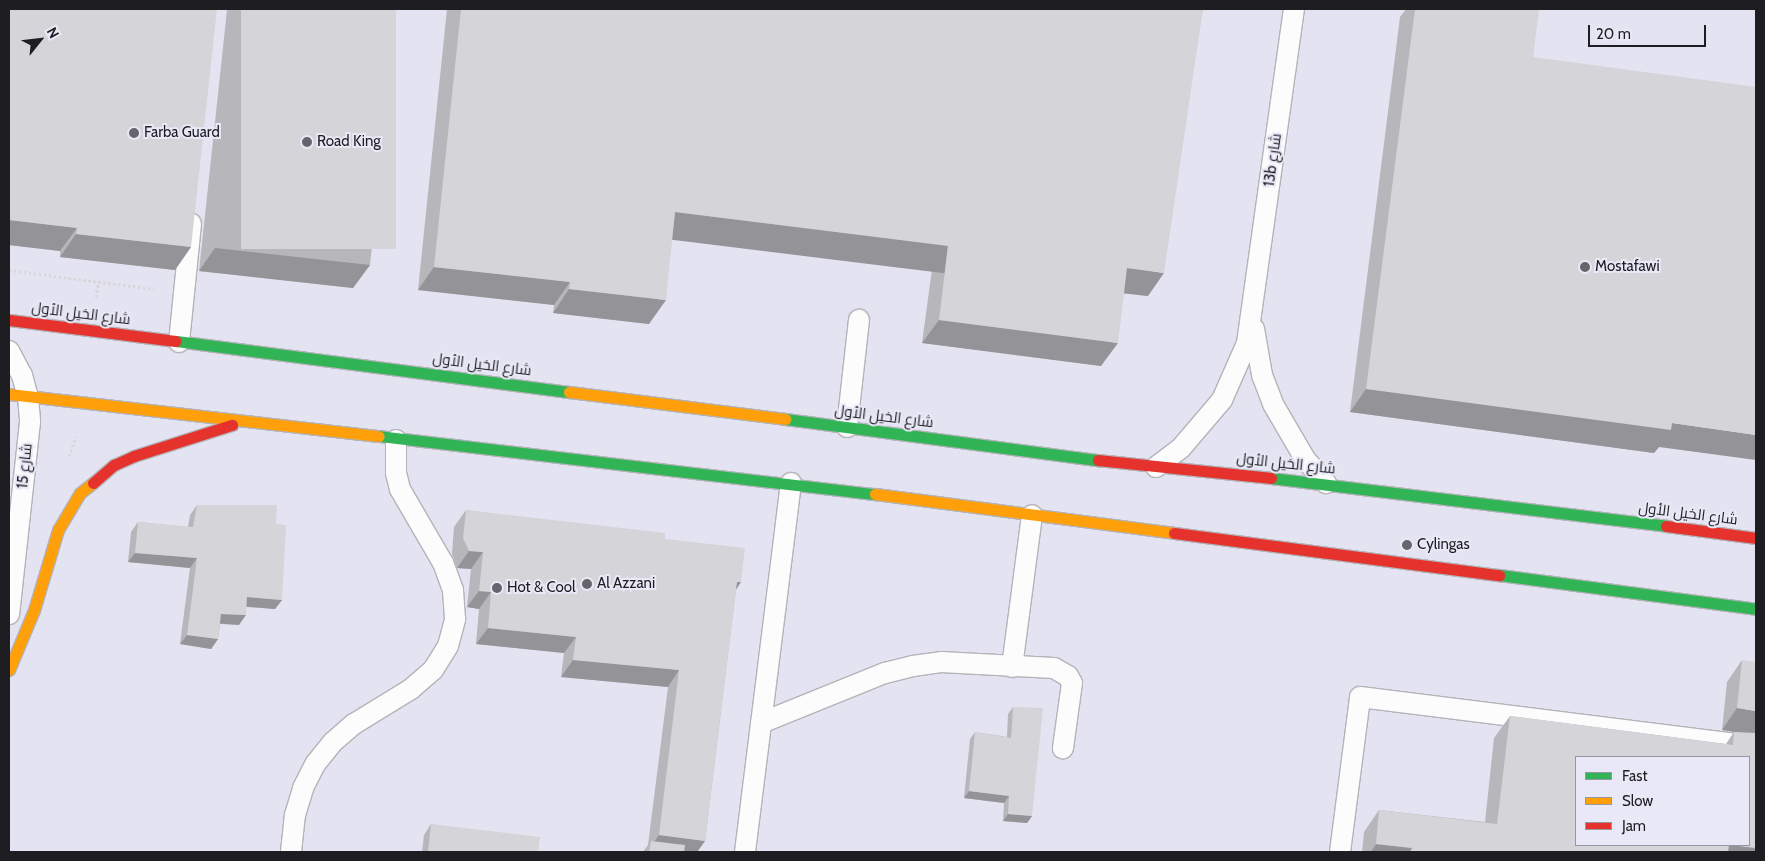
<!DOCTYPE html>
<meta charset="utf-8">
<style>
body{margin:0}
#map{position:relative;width:1765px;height:861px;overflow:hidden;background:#ececf2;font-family:Cabin,Cairo,sans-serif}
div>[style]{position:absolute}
.built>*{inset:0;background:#e4e3f1}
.path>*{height:3px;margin-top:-1.5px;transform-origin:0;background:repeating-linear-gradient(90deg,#d8d8db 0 2.5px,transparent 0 5px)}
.roads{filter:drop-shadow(1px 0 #b3b3b8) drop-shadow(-1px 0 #b3b3b8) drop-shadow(0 1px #b3b3b8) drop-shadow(0 -1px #b3b3b8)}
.lane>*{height:20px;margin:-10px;padding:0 10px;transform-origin:10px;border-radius:10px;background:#fcfcfd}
.fast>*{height:11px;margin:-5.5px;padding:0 5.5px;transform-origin:5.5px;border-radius:5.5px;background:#30b455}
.slow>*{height:11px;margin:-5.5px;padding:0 5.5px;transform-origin:5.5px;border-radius:5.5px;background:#ff9f0a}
.jam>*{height:11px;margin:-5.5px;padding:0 5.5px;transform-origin:5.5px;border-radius:5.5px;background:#e5322d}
.wall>*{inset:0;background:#b6b6bb}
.shaded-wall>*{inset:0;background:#949498;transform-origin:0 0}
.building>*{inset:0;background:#d4d4d9;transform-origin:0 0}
.dots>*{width:14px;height:14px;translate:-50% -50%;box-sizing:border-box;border:2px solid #e9e8f6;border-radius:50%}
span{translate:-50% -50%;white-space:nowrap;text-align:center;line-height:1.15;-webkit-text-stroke:4px #e9e8f6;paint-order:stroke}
.poi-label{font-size:15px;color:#1d1d22}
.left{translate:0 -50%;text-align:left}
.street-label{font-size:15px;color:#1d1d22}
.frame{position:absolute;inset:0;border:10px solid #1d1d22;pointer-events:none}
.legend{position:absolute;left:1575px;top:756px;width:175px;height:90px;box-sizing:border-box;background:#e9e8f6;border:1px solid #9797a1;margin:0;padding:6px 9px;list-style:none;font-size:15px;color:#1d1d22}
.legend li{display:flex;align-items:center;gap:10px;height:25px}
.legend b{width:25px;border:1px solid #9797a1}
.north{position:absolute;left:15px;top:15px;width:50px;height:50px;-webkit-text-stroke:4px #e9e8f6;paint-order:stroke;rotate:61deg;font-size:14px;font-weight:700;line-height:20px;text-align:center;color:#1d1d22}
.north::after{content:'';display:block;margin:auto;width:18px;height:22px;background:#1d1d22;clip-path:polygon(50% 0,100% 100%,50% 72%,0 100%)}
.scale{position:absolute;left:1588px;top:25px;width:118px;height:22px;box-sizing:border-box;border:2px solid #1d1d22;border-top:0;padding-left:6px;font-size:15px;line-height:18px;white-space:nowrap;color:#1d1d22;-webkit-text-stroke:4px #e9e8f6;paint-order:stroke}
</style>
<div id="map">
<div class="built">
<div style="clip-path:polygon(evenodd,9px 9px,1756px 9px,1756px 852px,9px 852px,9px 9px,1576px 757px,1749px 757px,1749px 845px,1576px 845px,1576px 757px)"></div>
</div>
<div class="path">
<div style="left:9px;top:270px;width:146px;rotate:7.5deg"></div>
<div style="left:96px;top:297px;width:15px;rotate:-82deg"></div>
<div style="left:69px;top:456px;width:21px;rotate:-71deg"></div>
</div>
<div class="roads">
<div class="lane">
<div style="left:1254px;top:329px;width:47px;rotate:80.1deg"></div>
<div style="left:1262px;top:375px;width:31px;rotate:69deg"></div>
<div style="left:1273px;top:404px;width:64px;rotate:59.8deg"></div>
<div style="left:1305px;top:459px;width:32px;rotate:49deg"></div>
<div style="left:179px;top:342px;width:119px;rotate:-84.2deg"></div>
<div style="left:9px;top:351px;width:27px;rotate:62deg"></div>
<div style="left:22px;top:375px;width:23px;rotate:75deg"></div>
<div style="left:28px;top:397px;width:25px;rotate:85deg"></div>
<div style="left:30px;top:422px;width:193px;rotate:96.2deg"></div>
<div style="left:847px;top:427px;width:108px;rotate:-83.6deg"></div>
<div style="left:1156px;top:467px;width:31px;rotate:-37deg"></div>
<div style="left:1181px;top:448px;width:63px;rotate:-49.5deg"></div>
<div style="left:1222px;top:400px;width:62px;rotate:-66.3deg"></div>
<div style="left:1247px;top:343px;width:337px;rotate:-82deg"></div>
<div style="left:1012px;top:667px;width:153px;rotate:-82.5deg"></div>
<div style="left:761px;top:723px;width:134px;rotate:-22deg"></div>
<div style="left:885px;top:673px;width:29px;rotate:-14deg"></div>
<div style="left:913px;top:666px;width:28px;rotate:-8deg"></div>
<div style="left:941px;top:662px;width:113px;rotate:3deg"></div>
<div style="left:1054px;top:668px;width:16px;rotate:30deg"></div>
<div style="left:1068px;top:676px;width:8px;rotate:60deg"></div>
<div style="left:1072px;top:683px;width:66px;rotate:97.9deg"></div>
<div style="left:291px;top:852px;width:37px;rotate:-84deg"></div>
<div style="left:295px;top:815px;width:28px;rotate:-73deg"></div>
<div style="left:303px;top:788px;width:28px;rotate:-63deg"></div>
<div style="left:316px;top:763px;width:27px;rotate:-51deg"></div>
<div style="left:333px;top:742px;width:28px;rotate:-41deg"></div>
<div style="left:354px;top:724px;width:67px;rotate:-31.6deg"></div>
<div style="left:411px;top:689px;width:29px;rotate:-41deg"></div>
<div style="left:433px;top:670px;width:28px;rotate:-58deg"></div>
<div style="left:448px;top:646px;width:28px;rotate:-75deg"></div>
<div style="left:455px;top:619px;width:29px;rotate:-94deg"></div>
<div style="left:453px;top:590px;width:29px;rotate:-110deg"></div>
<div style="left:443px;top:563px;width:86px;rotate:-120.2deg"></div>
<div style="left:400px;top:489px;width:16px;rotate:-104deg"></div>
<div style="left:396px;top:473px;width:33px;rotate:-90deg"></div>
<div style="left:745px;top:852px;width:372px;rotate:-82.9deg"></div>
<div style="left:1340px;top:852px;width:156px;rotate:-82.6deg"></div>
<div style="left:1360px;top:697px;width:399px;rotate:7.1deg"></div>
</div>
<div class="fast">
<div style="left:176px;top:341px;width:396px;rotate:7.4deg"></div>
<div style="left:785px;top:419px;width:316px;rotate:7.5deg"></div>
<div style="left:379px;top:436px;width:499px;rotate:6.7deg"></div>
<div style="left:1271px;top:478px;width:398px;rotate:6.9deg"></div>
<div style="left:1499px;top:575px;width:259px;rotate:7.5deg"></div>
</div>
<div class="slow">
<div style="left:569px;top:392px;width:218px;rotate:7.1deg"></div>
<div style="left:9px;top:394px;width:372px;rotate:6.5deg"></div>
<div style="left:875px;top:494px;width:302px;rotate:7.4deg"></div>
<div style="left:9px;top:670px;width:65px;rotate:-67.4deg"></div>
<div style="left:34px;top:610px;width:84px;rotate:-73.3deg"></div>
<div style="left:58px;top:530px;width:43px;rotate:-59.3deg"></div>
<div style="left:80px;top:493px;width:16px;rotate:-38deg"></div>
</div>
<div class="jam">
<div style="left:9px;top:320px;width:168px;rotate:7.2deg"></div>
<div style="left:1098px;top:460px;width:174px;rotate:5.9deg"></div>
<div style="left:93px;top:483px;width:28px;rotate:-41deg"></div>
<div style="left:114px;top:465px;width:22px;rotate:-24deg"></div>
<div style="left:134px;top:456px;width:103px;rotate:-17.6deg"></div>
<div style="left:1666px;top:526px;width:91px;rotate:7.6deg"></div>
<div style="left:1174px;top:533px;width:328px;rotate:7.4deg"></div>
</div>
</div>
<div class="wall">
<div style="clip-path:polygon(9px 9px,191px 247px,175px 270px,60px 257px,60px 251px,9px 245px)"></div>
<div style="clip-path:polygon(226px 9px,396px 9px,370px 265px,353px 288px,199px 271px,227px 10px)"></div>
<div style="clip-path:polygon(447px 9px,1203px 9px,1148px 296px,1124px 293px,1101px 366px,922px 343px,932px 269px,673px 237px,649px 324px,553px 313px,554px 305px,418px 290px)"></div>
<div style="clip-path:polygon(1406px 9px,1528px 9px,1533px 57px,1659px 447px,1654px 453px,1350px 412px,1400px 17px)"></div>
<div style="clip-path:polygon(197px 505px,276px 524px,282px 600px,275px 609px,246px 607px,239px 625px,220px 624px,218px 639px,211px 649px,180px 644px,190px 568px,128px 562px,131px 532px,138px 522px,188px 527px,190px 515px)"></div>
<div style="clip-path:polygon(466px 510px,665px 539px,736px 589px,705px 841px,697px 852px,643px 852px,648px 845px,668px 687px,561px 677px,564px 653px,476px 644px,479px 609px,467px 607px,471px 569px,457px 568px,452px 554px,454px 527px)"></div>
<div style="clip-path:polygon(1742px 660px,1756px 852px,1362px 852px,1364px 832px,1379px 810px,1485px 822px,1494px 738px,1510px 716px,1726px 744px,1734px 732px,1722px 730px,1727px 682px)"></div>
<div style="clip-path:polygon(1013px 707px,1032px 816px,1027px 823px,1003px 821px,1004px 803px,964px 798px,970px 739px,975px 732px,1007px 737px,1008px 714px)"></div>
<div style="clip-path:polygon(431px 824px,538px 852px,422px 852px,424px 835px)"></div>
</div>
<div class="shaded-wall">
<div style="left:675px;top:212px;width:275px;height:28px;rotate:7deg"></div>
<div style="clip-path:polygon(9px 220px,77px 228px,60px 251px,9px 245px)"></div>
<div style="clip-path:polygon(76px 234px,191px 247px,175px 270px,60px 257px)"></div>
<div style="clip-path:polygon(215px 248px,370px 265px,353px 288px,199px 271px)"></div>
<div style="clip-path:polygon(434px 267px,570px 282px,554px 305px,418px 290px)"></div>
<div style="clip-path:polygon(1127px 268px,1164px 273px,1148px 296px,1111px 292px)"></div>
<div style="clip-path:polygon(569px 289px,666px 300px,649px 324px,553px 313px)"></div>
<div style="clip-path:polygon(939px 320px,1118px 343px,1101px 366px,922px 343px)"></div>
<div style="clip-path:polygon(1366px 389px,1672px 423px,1756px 435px,1756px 460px,1659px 447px,1654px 453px,1350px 412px)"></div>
<div style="clip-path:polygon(469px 551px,483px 552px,471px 569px,457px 568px)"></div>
<div style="clip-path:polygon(135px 553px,197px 558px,190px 568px,128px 562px)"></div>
<div style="clip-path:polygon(737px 582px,741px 582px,730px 599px)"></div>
<div style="clip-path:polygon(479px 591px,491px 592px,479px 609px,467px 607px)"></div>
<div style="clip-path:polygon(247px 597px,282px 600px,275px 609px,240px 606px)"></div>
<div style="clip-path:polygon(221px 614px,246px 615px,239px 625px,214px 623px)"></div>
<div style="clip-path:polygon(488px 628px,576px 637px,564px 653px,476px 644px)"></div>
<div style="clip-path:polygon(187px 635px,218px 639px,211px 649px,180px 644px)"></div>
<div style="clip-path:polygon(573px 660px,679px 670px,668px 687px,561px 677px)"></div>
<div style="clip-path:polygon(1737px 708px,1756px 711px,1756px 735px,1722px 730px)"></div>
<div style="clip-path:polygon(969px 791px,1009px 796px,1004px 803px,964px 798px)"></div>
<div style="clip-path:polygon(1008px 814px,1032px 816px,1027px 823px,1003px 821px)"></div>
<div style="clip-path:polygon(659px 835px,705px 841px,697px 852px,649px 852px,650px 848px)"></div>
<div style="clip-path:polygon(1376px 844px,1412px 848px,1409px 852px,1371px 852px)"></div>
<div style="clip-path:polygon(1729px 845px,1756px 848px,1756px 852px,1724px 852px)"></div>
</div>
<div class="building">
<div style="clip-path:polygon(9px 9px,217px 9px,191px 247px,76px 234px,77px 228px,9px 220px)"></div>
<div style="left:241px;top:9px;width:155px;height:240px"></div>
<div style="clip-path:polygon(461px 9px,1203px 9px,1164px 273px,1127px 268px,1118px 343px,939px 320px,948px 246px,675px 212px,666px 300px,569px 289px,570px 282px,434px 267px)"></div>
<div style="clip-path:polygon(1415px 9px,1528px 9px,1539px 10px,1533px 57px,1756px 87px,1756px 435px,1672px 423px,1671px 430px,1366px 389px)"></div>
<div style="clip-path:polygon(197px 505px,277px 505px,276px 524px,286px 525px,282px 600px,247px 597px,246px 615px,221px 614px,218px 639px,187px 635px,197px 558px,135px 553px,138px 522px,193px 527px)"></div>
<div style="clip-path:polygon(466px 510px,665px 533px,665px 539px,745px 548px,741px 582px,737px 582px,705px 841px,659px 835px,679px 670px,573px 660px,576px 637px,488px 628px,491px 592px,479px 591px,483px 552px,469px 551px,463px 538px)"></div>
<div style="clip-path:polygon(1742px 660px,1756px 662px,1756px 711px,1737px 708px)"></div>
<div style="clip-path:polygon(1013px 707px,1043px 708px,1032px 816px,1008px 814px,1009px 796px,969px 791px,975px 732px,1011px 738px)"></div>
<div style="clip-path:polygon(1510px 716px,1733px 745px,1734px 732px,1756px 733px,1756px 848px,1732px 845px,1749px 845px,1749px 757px,1576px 757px,1576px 845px,1729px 845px,1728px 852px,1411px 852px,1412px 848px,1376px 844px,1379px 810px,1497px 824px)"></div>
<div style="clip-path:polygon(431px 824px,540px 837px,538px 852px,428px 852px)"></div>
<div style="clip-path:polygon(651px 841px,685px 845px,684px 852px,649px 852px)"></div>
</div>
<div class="dots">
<div style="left:134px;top:133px;background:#65656b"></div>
<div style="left:307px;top:142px;background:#65656b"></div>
<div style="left:1585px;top:267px;background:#65656b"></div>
<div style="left:1407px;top:545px;background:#65656b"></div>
<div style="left:587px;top:584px;background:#65656b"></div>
<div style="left:497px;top:588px;background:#65656b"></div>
</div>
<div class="poi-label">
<span class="left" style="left:144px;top:133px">Farba Guard</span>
<span class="left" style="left:317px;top:142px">Road King</span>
<span class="left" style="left:1595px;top:267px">Mostafawi</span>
<span class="left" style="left:1417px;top:545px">Cylingas</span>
<span class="left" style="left:597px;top:584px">Al Azzani</span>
<span class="left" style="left:507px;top:588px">Hot &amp; Cool</span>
</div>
<div class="street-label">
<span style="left:1273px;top:160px;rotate:-82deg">13b شارع</span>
<span style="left:81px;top:314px;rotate:7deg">شارع الخيل الأول</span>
<span style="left:482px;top:365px;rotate:7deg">شارع الخيل الأول</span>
<span style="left:884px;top:417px;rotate:7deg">شارع الخيل الأول</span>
<span style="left:1286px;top:464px;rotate:6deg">شارع الخيل الأول</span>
<span style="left:25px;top:466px;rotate:-84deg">شارع 15</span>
<span style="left:1688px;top:514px;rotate:7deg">شارع الخيل الأول</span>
</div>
<div class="frame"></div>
<ul class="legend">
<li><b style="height:6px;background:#30b455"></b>Fast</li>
<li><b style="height:6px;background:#ff9f0a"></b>Slow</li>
<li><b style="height:6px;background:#e5322d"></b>Jam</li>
</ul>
<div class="north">N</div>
<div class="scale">20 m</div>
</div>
